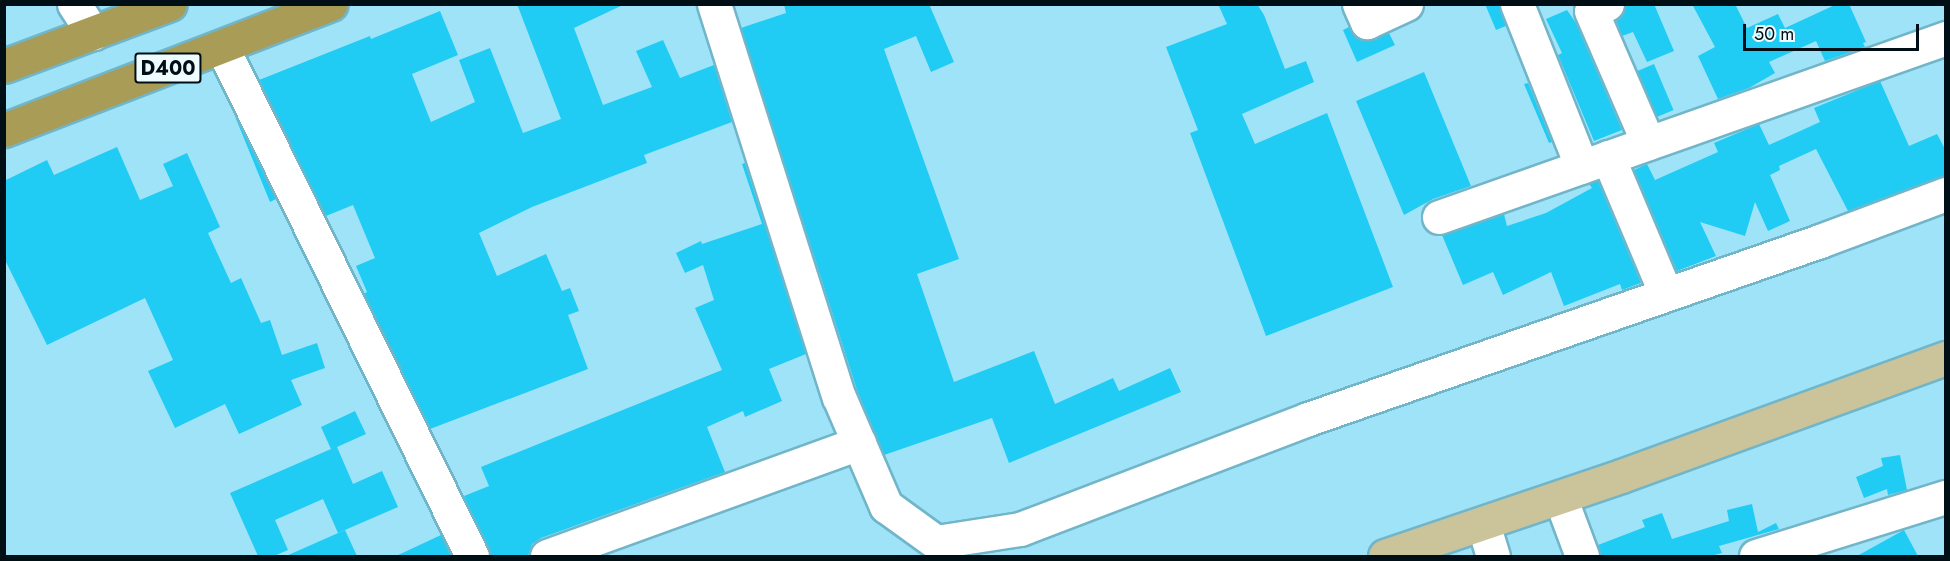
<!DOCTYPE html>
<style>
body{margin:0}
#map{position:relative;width:1950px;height:561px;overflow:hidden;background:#9fe3f9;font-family:Jost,sans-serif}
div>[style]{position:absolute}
.building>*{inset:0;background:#20ccf3;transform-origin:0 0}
.roads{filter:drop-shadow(2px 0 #71b5c9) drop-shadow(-2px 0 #71b5c9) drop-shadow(0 2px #71b5c9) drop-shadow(0 -2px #71b5c9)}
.minor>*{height:33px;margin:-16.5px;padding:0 16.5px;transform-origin:16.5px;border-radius:16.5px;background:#fff}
.major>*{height:33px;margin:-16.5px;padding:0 16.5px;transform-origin:16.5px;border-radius:16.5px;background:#cbc49a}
.highway>*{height:33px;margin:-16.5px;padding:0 16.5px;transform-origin:16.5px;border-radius:16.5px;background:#a89c56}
span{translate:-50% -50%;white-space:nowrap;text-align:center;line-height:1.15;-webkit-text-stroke:4.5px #eefbff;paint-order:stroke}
.shield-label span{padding:2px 4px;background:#eefbff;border:2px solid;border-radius:4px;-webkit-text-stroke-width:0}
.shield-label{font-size:20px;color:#000f15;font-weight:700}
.frame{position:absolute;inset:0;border:6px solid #000f15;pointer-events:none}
.scale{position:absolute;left:1743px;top:24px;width:176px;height:27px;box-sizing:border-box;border:3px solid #000f15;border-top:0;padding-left:8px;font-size:18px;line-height:21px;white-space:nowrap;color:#000f15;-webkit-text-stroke:4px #eefbff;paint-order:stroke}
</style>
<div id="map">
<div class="building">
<div style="clip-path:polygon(517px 4px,625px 4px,574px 28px,603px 105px,652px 87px,636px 51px,663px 40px,680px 78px,714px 65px,732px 122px,644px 155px,647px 163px,532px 207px,479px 233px,497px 276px,546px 254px,562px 291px,570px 288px,579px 311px,568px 315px,588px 369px,430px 429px,364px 294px,367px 292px,356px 266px,375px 258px,353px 205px,326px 216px,259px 80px,370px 36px,371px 39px,440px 11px,458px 55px,412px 74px,431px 122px,475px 102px,459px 60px,490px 48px,523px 133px,561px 119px)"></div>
<div style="clip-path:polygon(784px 4px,929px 4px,954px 62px,931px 72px,916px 36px,884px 49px,959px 259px,917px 274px,954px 382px,1034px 351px,1055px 404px,1113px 378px,1119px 391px,1170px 368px,1181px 392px,1009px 463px,992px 418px,884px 455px,857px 390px,741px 28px,786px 13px)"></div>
<div style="clip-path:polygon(1218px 4px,1257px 4px,1264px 15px,1285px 69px,1306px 61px,1314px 82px,1242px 114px,1255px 144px,1327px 113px,1393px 287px,1266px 336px,1190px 133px,1198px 130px,1166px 47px,1227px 24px)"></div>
<div style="clip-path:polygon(1485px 4px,1499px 4px,1506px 26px,1496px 30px)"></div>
<div style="clip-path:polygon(1625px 4px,1654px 4px,1674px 51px,1647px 62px,1633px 32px,1622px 36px,1616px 20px,1622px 15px)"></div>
<div style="clip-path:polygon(1692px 4px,1735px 4px,1747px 28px,1778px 14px,1785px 28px,1837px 4px,1849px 4px,1866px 42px,1863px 43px,1865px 47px,1825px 61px,1816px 41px,1769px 62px,1775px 73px,1749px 88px,1718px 99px,1698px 56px,1715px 47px)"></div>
<div style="clip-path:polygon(1567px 10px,1576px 23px,1622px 130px,1594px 141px,1558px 55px,1562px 53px,1546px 19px)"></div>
<div style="clip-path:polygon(1349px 27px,1356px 37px,1365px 41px,1389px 33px,1395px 45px,1357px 62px,1343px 30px)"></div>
<div style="left:1654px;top:64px;width:50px;height:18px;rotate:67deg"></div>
<div style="clip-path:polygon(1424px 72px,1471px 186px,1433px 199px,1404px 215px,1356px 101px)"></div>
<div style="clip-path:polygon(1880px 81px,1909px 146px,1937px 134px,1946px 151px,1946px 175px,1848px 211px,1816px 149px,1779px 166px,1780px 170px,1770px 175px,1790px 221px,1768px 231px,1755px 202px,1745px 236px,1700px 222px,1716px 256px,1677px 271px,1634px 170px,1647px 164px,1655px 180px,1718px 152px,1714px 143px,1759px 124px,1769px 145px,1820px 122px,1814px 108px)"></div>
<div style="clip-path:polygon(1528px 83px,1552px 142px,1549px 143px,1524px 84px)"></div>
<div style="clip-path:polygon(234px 114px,276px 199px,270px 202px)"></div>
<div style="clip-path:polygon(117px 147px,140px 200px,173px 186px,163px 164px,187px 153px,220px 227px,208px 233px,231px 283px,241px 278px,261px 323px,270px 320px,282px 355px,317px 343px,325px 368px,291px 380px,302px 405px,239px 434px,225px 404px,175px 428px,148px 371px,173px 360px,145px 298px,47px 345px,4px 258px,4px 181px,47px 160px,54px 175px)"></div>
<div style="clip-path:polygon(745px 163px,806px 354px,769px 369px,782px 401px,745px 417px,743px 411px,707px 427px,725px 472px,541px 538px,532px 544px,528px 556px,491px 556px,464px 496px,489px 486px,481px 467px,722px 370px,695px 308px,714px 300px,703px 265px,685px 273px,676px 253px,701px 241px,702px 244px,762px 224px,742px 164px)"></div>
<div style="clip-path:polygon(1598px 181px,1641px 283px,1622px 290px,1620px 284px,1564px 306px,1551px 272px,1503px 295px,1493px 272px,1463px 285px,1442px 235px,1504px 214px,1507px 226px,1546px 213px,1592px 188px,1589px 184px)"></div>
<div style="clip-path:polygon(355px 411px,366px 434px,337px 447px,353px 484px,382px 471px,398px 507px,338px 533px,323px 499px,275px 520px,288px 550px,274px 556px,258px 556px,230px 493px,331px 449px,321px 427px)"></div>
<div style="clip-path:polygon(1900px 455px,1907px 490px,1888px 495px,1887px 489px,1864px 498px,1856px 477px,1883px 466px,1881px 458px)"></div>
<div style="clip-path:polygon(1752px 504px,1758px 532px,1776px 523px,1779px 529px,1719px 546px,1722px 553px,1711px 556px,1600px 556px,1598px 545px,1645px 527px,1642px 520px,1662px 513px,1672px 539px,1729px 521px,1727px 510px)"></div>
<div style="clip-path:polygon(345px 530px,357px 556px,286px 556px)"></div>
<div style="clip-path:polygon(1904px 530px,1918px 556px,1857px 556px)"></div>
<div style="clip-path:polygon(441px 535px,451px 556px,396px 556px)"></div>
</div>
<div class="roads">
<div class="minor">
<div style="left:74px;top:4px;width:35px;rotate:57deg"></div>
<div style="left:714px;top:4px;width:412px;rotate:72.4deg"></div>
<div style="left:839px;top:397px;width:119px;rotate:66.7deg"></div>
<div style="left:886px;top:506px;width:62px;rotate:35.8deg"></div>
<div style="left:936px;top:542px;width:85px;rotate:-8.8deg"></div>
<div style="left:1020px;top:529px;width:308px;rotate:-20.9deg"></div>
<div style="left:1308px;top:419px;width:542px;rotate:-19.17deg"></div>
<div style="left:1820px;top:241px;width:134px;rotate:-20.5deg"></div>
<div style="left:1359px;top:4px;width:20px;rotate:66deg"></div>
<div style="left:1367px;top:22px;width:43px;rotate:-24.8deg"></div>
<div style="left:1517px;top:4px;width:175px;rotate:68.3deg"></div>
<div style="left:1607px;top:4px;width:17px;rotate:156deg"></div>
<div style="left:1591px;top:11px;width:144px;rotate:66.6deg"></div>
<div style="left:222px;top:47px;width:567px;rotate:63.84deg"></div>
<div style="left:1608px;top:157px;width:149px;rotate:67.1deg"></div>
<div style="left:1439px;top:217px;width:538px;rotate:-19.45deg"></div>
<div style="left:1566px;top:513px;width:46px;rotate:69.6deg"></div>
<div style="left:1488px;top:540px;width:17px;rotate:73deg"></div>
<div style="left:547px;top:556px;width:332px;rotate:-19.9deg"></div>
<div style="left:1756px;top:556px;width:199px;rotate:-17.3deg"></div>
</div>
<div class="major">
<div style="left:1385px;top:556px;width:249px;rotate:-18.7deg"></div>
<div style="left:1621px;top:476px;width:346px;rotate:-20deg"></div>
</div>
<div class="highway">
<div style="left:4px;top:66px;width:177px;rotate:-20.5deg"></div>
<div style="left:4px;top:130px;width:350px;rotate:-21.1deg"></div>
</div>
</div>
<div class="shield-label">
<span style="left:168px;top:68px">D400</span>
</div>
<div class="frame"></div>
<div class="scale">50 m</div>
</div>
